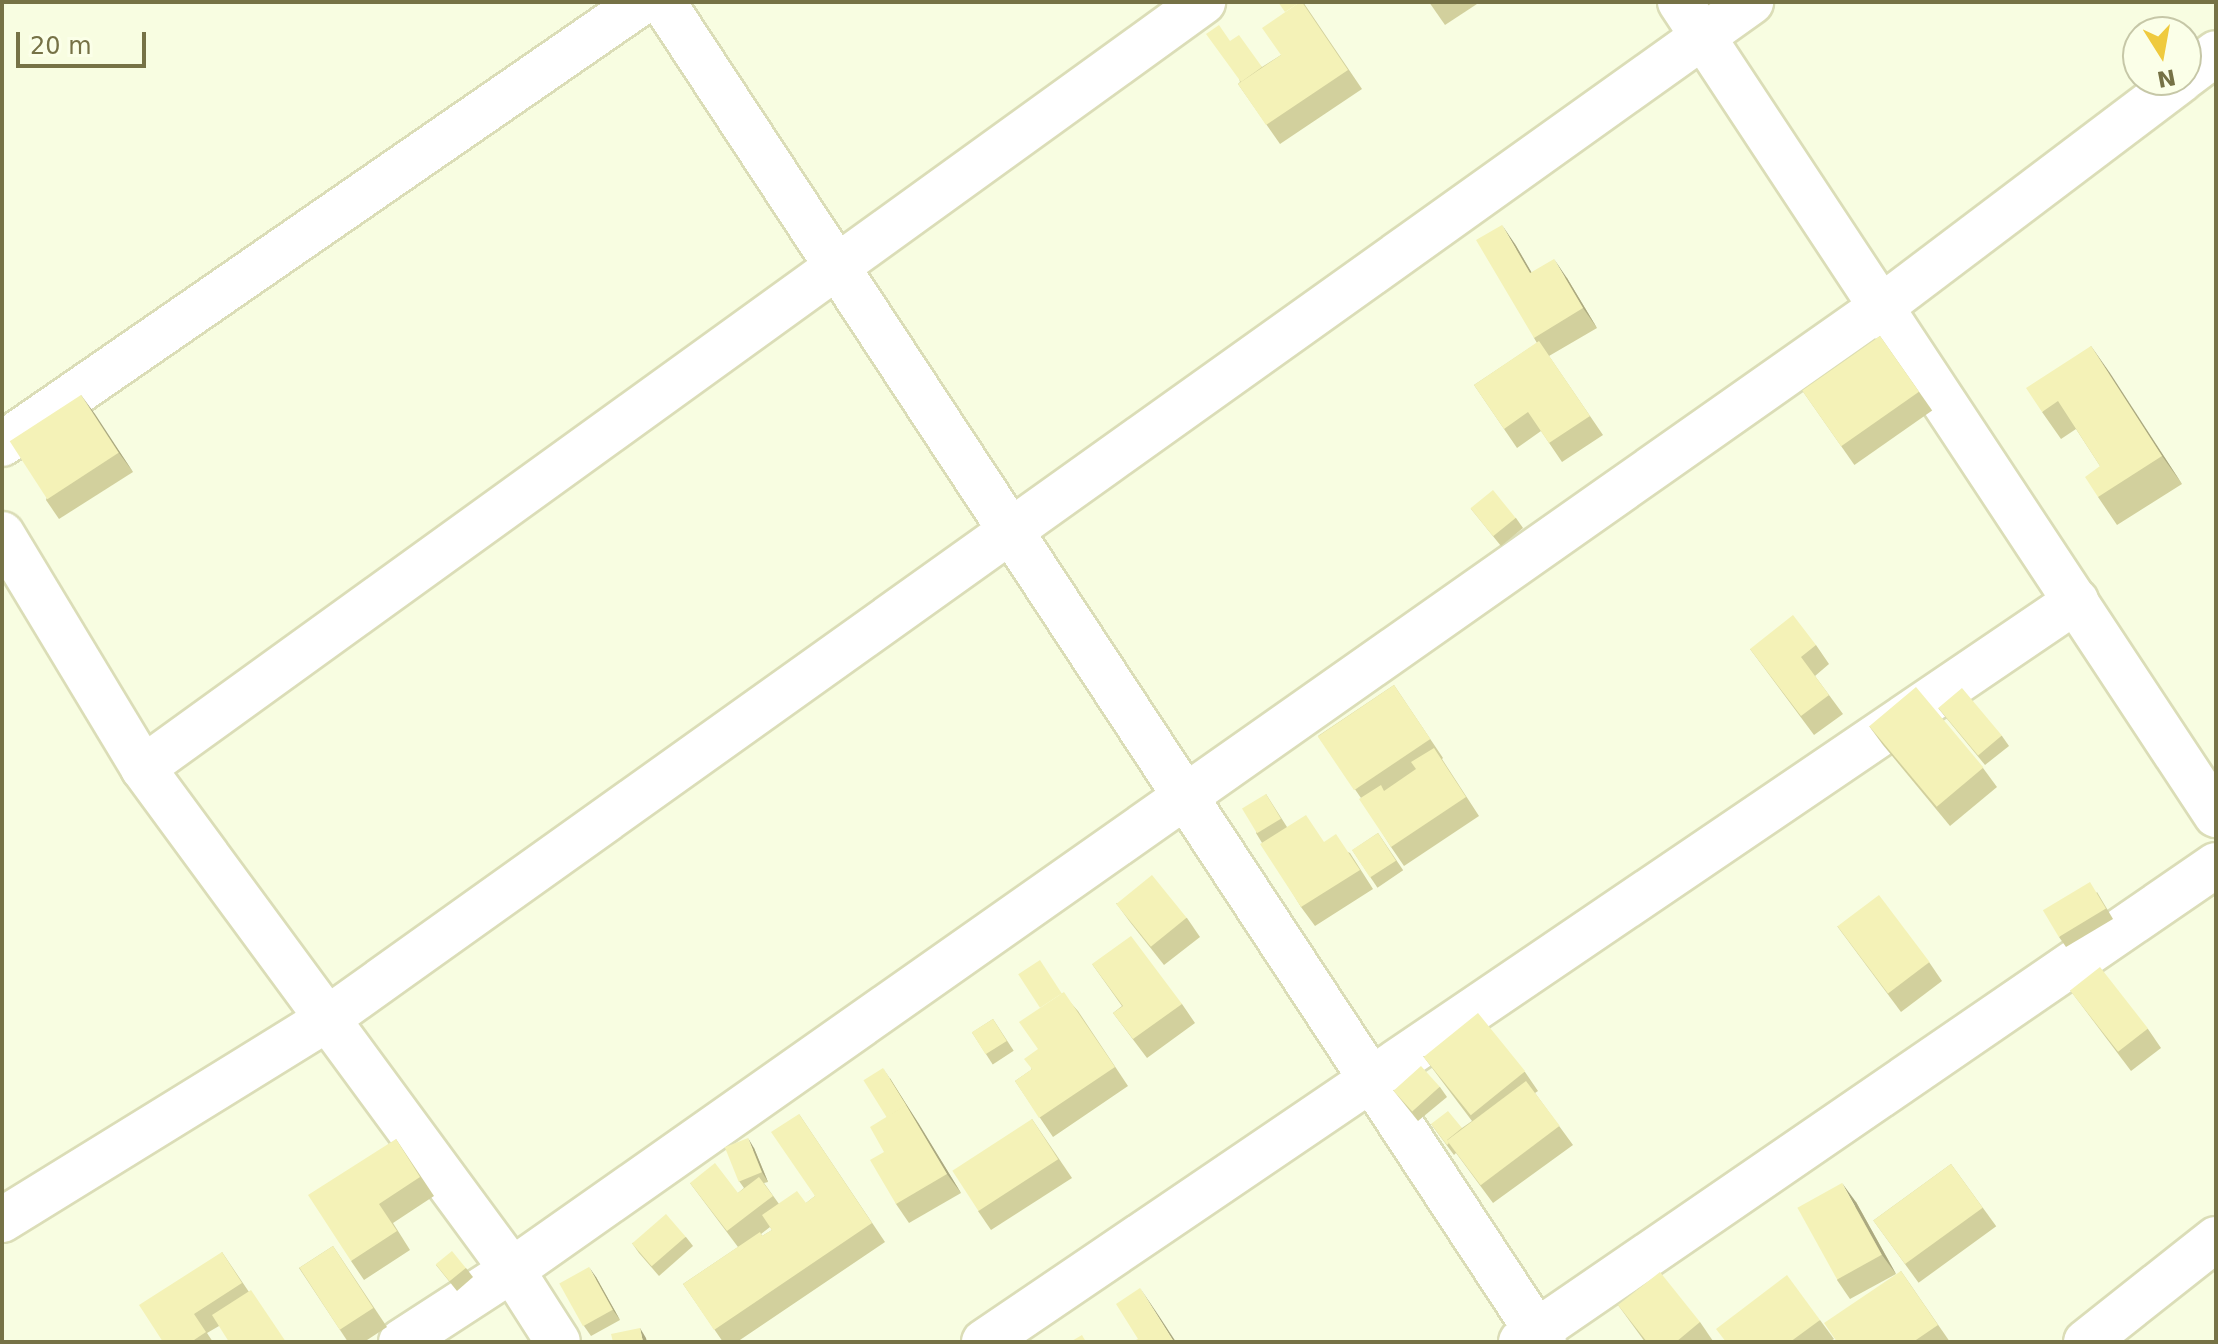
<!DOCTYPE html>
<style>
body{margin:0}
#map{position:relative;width:2218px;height:1344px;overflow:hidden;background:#f8fde1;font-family:"DejaVu Sans",sans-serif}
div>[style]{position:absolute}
.roads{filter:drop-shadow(2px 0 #dbddb7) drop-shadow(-2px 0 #dbddb7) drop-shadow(0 2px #dbddb7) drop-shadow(0 -2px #dbddb7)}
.street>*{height:44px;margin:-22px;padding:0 22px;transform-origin:22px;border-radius:22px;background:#fff}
.wall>*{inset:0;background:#d2d09d;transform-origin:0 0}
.shaded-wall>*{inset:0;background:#aba980}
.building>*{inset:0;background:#f4f2b7;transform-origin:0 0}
span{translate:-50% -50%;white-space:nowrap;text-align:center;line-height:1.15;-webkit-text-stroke:8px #fbffe8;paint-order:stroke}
.frame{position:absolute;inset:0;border:4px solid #767246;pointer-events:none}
.north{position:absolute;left:2122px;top:16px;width:80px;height:80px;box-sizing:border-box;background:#fbffe8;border:2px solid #c6c7a7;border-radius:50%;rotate:169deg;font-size:22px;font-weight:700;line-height:32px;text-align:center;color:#767246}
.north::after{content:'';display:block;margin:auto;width:28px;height:36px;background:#efca3e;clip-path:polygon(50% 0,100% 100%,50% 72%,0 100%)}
.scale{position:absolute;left:16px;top:32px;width:130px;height:36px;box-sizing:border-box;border:4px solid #767246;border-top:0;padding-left:10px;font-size:24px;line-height:28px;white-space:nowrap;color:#767246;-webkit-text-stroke:6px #fbffe8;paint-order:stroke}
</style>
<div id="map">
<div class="roads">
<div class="street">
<div style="left:663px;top:2px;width:1604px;rotate:56.68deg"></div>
<div style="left:1680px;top:2px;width:974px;rotate:56.6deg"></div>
<div style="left:2186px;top:76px;width:38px;rotate:-37deg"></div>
<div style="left:2px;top:444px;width:778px;rotate:-34.63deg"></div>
<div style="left:2px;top:534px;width:273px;rotate:58.9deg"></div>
<div style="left:143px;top:768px;width:623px;rotate:53.68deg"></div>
<div style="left:512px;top:1270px;width:85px;rotate:57.4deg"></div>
<div style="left:143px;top:768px;width:1308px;rotate:-35.85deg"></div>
<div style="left:2px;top:1220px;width:382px;rotate:-31.7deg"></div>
<div style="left:327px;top:1019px;width:1750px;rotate:-35.53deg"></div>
<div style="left:401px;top:1342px;width:132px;rotate:-33deg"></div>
<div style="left:512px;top:1270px;width:1674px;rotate:-35.12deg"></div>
<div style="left:1881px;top:307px;width:376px;rotate:-37.1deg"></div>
<div style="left:984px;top:1342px;width:1320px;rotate:-34.16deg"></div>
<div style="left:1521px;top:1342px;width:843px;rotate:-34.46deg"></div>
<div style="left:2086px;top:1342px;width:166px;rotate:-38.4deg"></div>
</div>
</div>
<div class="wall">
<div style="clip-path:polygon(1303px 2px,1362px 89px,1280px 144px,1238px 84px,1240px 82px,1230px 41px,1262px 67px,1281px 55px)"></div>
<div style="clip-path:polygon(1429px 2px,1480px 2px,1445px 25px)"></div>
<div style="clip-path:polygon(1515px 244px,1531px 272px,1567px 278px,1597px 328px,1549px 356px,1603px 435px,1562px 462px,1541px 431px,1517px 448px,1474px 385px,1537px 343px,1534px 338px)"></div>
<div style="left:1880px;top:336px;width:91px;height:95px;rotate:55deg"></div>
<div style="clip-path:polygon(2091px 346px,2182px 484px,2117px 525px,2098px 497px,2100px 466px,2076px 429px,2061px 439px,2042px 412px)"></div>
<div style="clip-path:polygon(81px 395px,133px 472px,59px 519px,46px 500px)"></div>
<div style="clip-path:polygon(1471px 509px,1516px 518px,1523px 528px,1501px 546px)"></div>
<div style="clip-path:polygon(1816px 645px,1829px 664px,1815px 676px,1843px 714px,1814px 735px,1750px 649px)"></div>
<div style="clip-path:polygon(1394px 685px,1443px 758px,1442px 759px,1479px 816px,1404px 866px,1391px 847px,1361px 798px,1318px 736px)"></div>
<div style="clip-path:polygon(1938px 708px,2002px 736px,2009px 746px,1985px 765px)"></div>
<div style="clip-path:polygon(1869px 726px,1983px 768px,1997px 787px,1950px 826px,1883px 745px)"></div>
<div style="clip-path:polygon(1266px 794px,1287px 827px,1350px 853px,1373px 889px,1315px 926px,1301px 907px,1256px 833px)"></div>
<div style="left:1378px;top:833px;width:45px;height:31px;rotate:56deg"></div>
<div style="clip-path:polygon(2097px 892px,2113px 919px,2066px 947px,2059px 937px)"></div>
<div style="clip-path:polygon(1116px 903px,1187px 918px,1200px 937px,1164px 965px,1130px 922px)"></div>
<div style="clip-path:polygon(1837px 926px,1929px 962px,1942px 981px,1901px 1012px)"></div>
<div style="clip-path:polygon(1092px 964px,1182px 1004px,1195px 1023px,1147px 1058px,1113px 1013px,1122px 1006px)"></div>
<div style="clip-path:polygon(2070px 990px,2148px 1029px,2161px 1048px,2131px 1071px)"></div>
<div style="clip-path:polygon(1062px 993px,1078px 1011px,1128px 1086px,1053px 1137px,1015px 1081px,1031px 1070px)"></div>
<div style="left:993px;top:1019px;width:38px;height:25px;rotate:57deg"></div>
<div style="clip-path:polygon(1423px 1056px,1525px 1072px,1538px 1091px,1535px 1093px,1573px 1145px,1493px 1203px,1456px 1153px,1454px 1155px,1431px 1124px,1462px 1128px,1472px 1121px)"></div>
<div style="clip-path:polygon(890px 1078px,961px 1193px,909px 1223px,896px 1204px,884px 1152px)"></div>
<div style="clip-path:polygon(1440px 1087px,1447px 1097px,1418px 1121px,1393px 1090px)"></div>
<div style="clip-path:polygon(evenodd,799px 1114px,885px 1242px,737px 1342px,723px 1342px,683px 1284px,738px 1247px,690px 1183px,738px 1193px,744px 1188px,739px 1181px,754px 1148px,768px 1182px,764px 1183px,779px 1204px,806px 1203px,815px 1196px,799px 1114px,770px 1227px,772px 1230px,762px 1236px,761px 1234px,770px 1227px)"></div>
<div style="clip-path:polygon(1032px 1119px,1072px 1178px,991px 1230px,978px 1211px)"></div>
<div style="clip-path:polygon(396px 1139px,434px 1196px,393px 1223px,410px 1250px,364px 1280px,351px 1261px)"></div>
<div style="left:1951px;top:1164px;width:77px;height:96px;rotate:54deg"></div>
<div style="clip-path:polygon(1856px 1202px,1896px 1274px,1850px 1299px,1837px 1280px)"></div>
<div style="clip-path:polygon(686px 1237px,693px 1246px,659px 1276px,639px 1253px,632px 1243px)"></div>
<div style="clip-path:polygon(333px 1246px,387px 1327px,364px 1342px,348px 1342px,299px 1268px)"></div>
<div style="clip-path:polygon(222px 1252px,249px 1292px,219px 1326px,207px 1333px,213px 1342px,163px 1342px)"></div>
<div style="clip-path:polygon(436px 1265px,466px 1268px,473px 1277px,457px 1291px)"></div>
<div style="clip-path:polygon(1901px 1271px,1950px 1342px,1837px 1342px)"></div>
<div style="clip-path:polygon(596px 1277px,620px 1320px,591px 1336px,584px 1326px)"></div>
<div style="clip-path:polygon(1618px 1305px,1700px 1322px,1713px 1341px,1645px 1342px)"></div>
<div style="clip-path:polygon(1820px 1320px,1834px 1339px,1829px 1342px,1725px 1342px)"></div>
</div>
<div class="shaded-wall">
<div style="clip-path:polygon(1502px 225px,1515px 244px,1543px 292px,1530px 273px)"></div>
<div style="clip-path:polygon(1554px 259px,1567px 278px,1597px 328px,1583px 308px)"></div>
<div style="clip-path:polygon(2091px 346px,2110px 373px,2182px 484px,2162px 456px)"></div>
<div style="clip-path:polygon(81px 395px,95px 414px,133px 472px,119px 453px)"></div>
<div style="clip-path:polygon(883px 1068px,919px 1124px,961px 1193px,947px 1174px)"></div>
<div style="clip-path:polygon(748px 1138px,754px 1148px,768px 1182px,762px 1172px)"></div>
<div style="clip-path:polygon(1842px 1183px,1856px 1202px,1896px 1274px,1882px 1255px)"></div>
<div style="clip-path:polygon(589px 1267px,596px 1277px,620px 1320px,613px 1310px)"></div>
<div style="clip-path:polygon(1140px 1288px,1159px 1316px,1176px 1342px,1174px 1342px)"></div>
<div style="clip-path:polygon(640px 1328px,646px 1338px,647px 1342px,643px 1342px)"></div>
</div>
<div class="building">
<div style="clip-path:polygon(1278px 2px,1300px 2px,1285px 12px)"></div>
<div style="clip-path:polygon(1300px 2px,1302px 2px,1348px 70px,1266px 125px,1238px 84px,1281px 55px,1262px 28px)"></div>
<div style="clip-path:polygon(1219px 25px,1230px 41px,1239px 35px,1262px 67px,1241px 82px,1206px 34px)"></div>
<div style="clip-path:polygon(1502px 225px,1530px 273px,1554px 259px,1583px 308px,1534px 338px,1476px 240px)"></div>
<div style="left:1880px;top:336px;width:68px;height:95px;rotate:55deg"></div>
<div style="clip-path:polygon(1539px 341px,1590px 416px,1549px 443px,1528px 412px,1504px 429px,1474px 385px)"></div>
<div style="clip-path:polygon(2091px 346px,2162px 456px,2098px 497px,2085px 477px,2100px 466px,2058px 401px,2042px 412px,2026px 388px)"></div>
<div style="left:81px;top:395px;width:69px;height:85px;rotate:57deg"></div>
<div style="left:1493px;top:490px;width:36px;height:29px;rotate:51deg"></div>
<div style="clip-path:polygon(1793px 615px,1816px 645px,1801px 657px,1829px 695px,1801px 716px,1750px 649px)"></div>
<div style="left:1394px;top:685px;width:65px;height:92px;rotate:56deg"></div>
<div style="left:1916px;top:687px;width:105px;height:61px;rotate:50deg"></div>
<div style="left:1962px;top:688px;width:62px;height:31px;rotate:50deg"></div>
<div style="clip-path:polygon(1434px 748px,1466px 797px,1391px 847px,1359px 799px,1381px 785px,1384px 791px,1416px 769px,1411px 762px)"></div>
<div style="left:1266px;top:794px;width:29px;height:28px;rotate:59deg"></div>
<div style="clip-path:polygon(1306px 815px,1324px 842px,1336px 834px,1360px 870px,1301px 907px,1260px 844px)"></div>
<div style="left:1378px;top:833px;width:33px;height:31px;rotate:57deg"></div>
<div style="left:1152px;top:875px;width:55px;height:46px;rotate:51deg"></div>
<div style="left:2090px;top:882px;width:31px;height:55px;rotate:59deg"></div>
<div style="left:1879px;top:895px;width:84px;height:52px;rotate:53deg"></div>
<div style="clip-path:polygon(1131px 936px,1182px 1004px,1133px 1039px,1113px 1013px,1123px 1006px,1092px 964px)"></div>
<div style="left:1040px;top:960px;width:40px;height:26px;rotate:57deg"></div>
<div style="left:2100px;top:967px;width:78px;height:38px;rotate:52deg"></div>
<div style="clip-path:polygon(1064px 992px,1115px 1067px,1039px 1118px,1015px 1081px,1032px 1069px,1024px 1059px,1038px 1049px,1019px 1022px)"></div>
<div style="left:1478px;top:1013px;width:75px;height:70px;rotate:51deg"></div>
<div style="left:993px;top:1019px;width:26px;height:25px;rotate:58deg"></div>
<div style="left:1421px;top:1066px;width:28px;height:37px;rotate:48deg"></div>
<div style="left:883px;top:1068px;width:44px;height:23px;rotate:58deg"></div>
<div style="left:1526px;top:1081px;width:56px;height:99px;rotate:53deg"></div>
<div style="clip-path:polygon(906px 1105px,947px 1174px,896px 1204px,870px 1160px,884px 1152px,870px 1127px)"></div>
<div style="clip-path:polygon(1448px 1111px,1462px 1128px,1447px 1140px,1449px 1143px,1447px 1145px,1431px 1124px)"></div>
<div style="clip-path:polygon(799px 1114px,872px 1223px,714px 1330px,683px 1284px,760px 1232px,762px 1236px,772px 1230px,762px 1215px,797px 1191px,806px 1203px,815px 1196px,771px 1132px)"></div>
<div style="left:1032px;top:1119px;width:48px;height:95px;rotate:57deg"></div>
<div style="left:748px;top:1138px;width:37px;height:25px;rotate:68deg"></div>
<div style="clip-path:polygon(396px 1139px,420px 1177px,379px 1204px,397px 1231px,351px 1261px,308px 1195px)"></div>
<div style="clip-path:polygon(715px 1163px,738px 1193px,759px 1177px,773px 1196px,727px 1231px,690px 1183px)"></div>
<div style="left:1951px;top:1164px;width:54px;height:96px;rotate:54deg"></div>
<div style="left:1842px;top:1183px;width:82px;height:51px;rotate:61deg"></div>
<div style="left:666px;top:1214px;width:30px;height:45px;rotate:49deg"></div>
<div style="left:333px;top:1246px;width:74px;height:40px;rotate:57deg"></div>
<div style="left:452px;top:1251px;width:22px;height:21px;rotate:51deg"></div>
<div style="clip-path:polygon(222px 1252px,242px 1283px,194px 1314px,206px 1332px,191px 1342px,163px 1342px,139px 1305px)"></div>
<div style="left:589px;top:1267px;width:49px;height:34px;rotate:61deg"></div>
<div style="clip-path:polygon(1901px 1271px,1938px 1325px,1913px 1342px,1837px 1342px,1824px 1323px)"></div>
<div style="clip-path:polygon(1660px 1272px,1700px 1322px,1676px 1342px,1647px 1342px,1618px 1305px)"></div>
<div style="clip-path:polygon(1787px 1275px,1820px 1320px,1790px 1342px,1726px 1342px,1716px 1329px)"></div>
<div style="clip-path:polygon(1140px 1288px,1174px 1342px,1132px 1342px,1138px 1339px,1116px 1304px)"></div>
<div style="clip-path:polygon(251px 1290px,286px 1342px,229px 1342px,212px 1315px)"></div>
<div style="clip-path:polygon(640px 1328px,643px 1342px,613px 1342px,611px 1334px)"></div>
<div style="clip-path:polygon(1082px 1335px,1086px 1342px,1070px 1342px)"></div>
</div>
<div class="frame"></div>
<div class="north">N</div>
<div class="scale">20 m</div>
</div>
